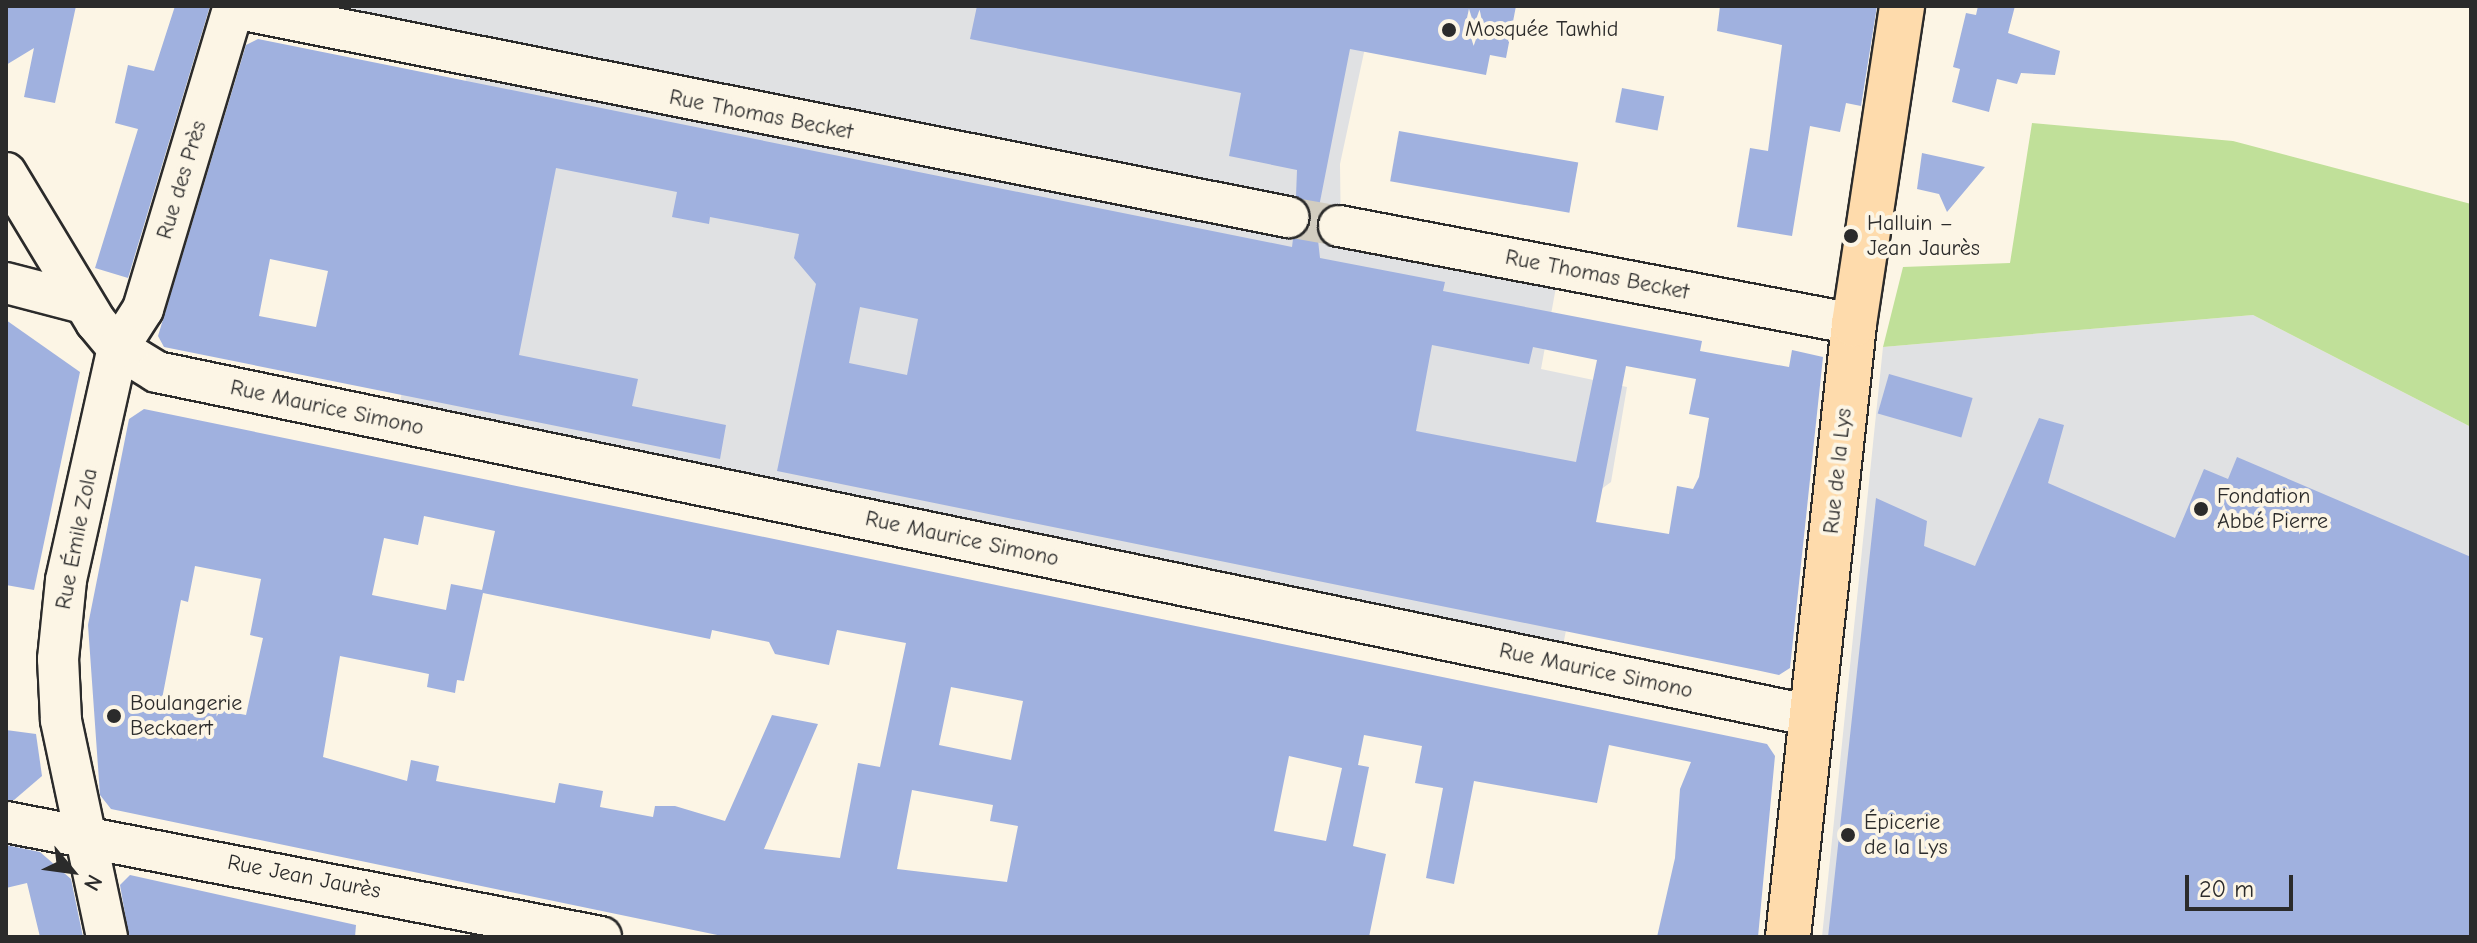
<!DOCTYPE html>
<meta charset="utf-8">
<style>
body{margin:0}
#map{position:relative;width:2477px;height:943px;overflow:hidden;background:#fcf5e5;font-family:"Comic Neue",sans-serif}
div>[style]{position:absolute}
.built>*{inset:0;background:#e0e1e3}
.green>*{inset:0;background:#c0e099}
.building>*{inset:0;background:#a0b1df;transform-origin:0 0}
.minor-tunnel>*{height:40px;margin-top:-20px;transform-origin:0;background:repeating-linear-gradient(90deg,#d2cdc0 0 40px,transparent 0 60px)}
.roads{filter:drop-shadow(2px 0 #2b2b2b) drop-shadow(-2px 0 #2b2b2b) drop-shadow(0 2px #2b2b2b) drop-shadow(0 -2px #2b2b2b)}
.minor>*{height:40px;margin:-20px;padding:0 20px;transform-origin:20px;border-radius:20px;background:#fcf5e5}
.major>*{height:44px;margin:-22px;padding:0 22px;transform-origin:22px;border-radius:22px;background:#fedbac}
.dots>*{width:22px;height:22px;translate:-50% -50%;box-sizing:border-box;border:4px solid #fcf5e5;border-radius:50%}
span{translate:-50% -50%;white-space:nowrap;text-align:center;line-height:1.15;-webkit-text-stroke:8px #fcf5e5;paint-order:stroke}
.poi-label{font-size:22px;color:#2b2b2b}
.left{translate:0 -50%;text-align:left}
.street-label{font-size:22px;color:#2b2b2b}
.frame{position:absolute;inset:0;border:8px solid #2b2b2b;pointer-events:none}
.north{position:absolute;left:32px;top:831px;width:80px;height:80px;-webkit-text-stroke:6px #fcf5e5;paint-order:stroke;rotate:119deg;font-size:22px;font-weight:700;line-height:32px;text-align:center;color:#2b2b2b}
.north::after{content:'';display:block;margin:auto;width:28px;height:36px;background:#2b2b2b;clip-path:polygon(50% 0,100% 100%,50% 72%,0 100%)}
.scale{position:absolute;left:2185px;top:875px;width:108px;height:36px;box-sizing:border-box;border:4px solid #2b2b2b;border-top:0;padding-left:10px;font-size:24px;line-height:28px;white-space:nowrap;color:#2b2b2b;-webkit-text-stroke:6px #fcf5e5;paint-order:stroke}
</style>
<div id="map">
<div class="built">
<div style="clip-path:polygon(313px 6px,1374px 6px,1340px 164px,1341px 243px,1556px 287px,1541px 369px,1627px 387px,1611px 482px,1592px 496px,1562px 651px,399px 406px,466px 79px,467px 37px)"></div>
<div style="clip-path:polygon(2253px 315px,2471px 427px,2471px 937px,1822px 937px,1883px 347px)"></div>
</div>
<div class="green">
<div style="clip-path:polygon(2032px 123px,2233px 141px,2471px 204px,2471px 427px,2253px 315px,1883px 347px,1903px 267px,2010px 263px)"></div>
</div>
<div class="building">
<div style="clip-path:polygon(6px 6px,76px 6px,55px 103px,24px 97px,34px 48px,6px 65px)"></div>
<div style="clip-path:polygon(175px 6px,210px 6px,128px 278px,95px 268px,138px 129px,115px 123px,128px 65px,154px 71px)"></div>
<div style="clip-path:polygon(evenodd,977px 6px,1516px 6px,1506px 58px,1490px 55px,1486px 75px,1350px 49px,1316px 222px,1320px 258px,1445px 282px,1443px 291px,1702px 341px,1700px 351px,1789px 367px,1792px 350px,1823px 357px,1790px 668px,1779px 675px,1756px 670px,777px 471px,816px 284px,794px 258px,799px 234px,710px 217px,709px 224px,672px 217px,677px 192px,556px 168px,519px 355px,638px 379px,632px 406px,726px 425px,720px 459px,164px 347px,158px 336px,246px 45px,258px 39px,1292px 247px,1293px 239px,1306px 232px,1310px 210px,1296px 196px,1297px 170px,1229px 156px,1241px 93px,970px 39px,977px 6px,270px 259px,328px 271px,316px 327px,259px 316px,270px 259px,977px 6px,860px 307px,918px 319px,907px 375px,849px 363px,860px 307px,977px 6px,1432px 345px,1529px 364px,1533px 347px,1597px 360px,1576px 462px,1416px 431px,1432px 345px,977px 6px,1626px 366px,1696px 379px,1689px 414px,1709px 418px,1699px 477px,1693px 489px,1677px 486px,1669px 534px,1596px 522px,1626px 366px)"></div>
<div style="clip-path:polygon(1720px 6px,1877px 6px,1861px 106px,1846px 103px,1840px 132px,1810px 126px,1792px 236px,1737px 227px,1750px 148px,1768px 151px,1782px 45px,1717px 31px)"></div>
<div style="clip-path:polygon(1978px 6px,2015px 6px,2008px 33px,2060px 51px,2055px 75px,2021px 73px,2017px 84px,1997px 79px,1989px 112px,1952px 102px,1960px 69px,1953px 67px,1966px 13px,1976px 15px)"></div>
<div style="left:1622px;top:88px;width:43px;height:35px;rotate:11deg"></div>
<div style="left:1399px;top:131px;width:182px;height:51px;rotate:10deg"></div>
<div style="clip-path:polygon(1922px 153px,1963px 162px,1985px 167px,1947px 212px,1939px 194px,1917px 189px)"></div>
<div style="clip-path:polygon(6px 320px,80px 372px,34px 590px,6px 585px)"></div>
<div style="left:1889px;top:374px;width:87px;height:41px;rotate:16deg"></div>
<div style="clip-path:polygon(evenodd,144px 409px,1767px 744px,1775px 756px,1758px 937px,1657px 937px,1675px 858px,1680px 789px,1691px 762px,1609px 745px,1597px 803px,1474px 781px,1454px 884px,1426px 878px,1443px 788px,1415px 783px,1422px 746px,1364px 735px,1358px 765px,1369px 767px,1353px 846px,1386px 854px,1369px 937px,727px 937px,111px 809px,100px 795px,88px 625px,129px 419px,144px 409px,424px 516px,495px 531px,482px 590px,451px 584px,446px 610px,372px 595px,384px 538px,418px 545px,424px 516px,144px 409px,195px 566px,261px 579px,250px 635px,263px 638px,246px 715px,162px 699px,181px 600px,188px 602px,195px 566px,144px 409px,483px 593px,710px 639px,712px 630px,769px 642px,775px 654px,829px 665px,837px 630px,906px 643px,880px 767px,858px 763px,840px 858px,764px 849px,818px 724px,772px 715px,725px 821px,675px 806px,655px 806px,653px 817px,600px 807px,603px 791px,559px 783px,555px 803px,462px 786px,436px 781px,439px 766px,411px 760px,407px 781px,323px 757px,340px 656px,429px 674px,427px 687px,455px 693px,457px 680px,464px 681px,483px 593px,144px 409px,951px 687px,1023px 701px,1011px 760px,939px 745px,951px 687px,144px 409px,1289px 756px,1342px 768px,1326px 841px,1274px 831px,1289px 756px,144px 409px,912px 790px,993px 805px,990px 821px,1018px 826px,1007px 882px,897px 869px,912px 790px)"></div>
<div style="clip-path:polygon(2039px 418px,2064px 425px,2048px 483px,2175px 538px,2204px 469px,2228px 479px,2237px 457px,2471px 557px,2471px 937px,1828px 937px,1876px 498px,1927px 521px,1924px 546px,1975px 566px)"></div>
<div style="clip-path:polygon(6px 730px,36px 734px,42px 776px,14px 800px,6px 800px)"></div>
<div style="clip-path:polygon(6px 845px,40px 852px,71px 879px,83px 937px,40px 937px,27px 883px,6px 888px)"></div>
<div style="clip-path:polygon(130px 875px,356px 925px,355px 937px,129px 937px,120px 885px)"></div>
</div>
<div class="minor-tunnel">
<div style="left:1288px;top:217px;width:52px;rotate:10deg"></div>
</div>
<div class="roads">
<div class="minor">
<div style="left:234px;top:8px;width:1075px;rotate:11.22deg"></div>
<div style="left:6px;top:173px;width:174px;rotate:58.9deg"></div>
<div style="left:96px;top:322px;width:34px;rotate:50deg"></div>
<div style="left:118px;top:348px;width:46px;rotate:31.6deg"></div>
<div style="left:157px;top:372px;width:1690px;rotate:11.74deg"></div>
<div style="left:1339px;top:226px;width:524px;rotate:10.77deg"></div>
<div style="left:6px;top:283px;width:80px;rotate:14.6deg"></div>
<div style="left:6px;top:822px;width:606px;rotate:10.94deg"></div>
<div style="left:107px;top:937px;width:222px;rotate:-102deg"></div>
<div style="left:61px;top:720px;width:61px;rotate:-92.8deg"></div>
<div style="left:58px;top:659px;width:79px;rotate:-84.2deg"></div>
<div style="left:66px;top:580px;width:238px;rotate:-77.4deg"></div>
<div style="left:118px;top:348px;width:46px;rotate:-57.3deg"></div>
<div style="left:143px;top:309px;width:316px;rotate:-73.3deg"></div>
</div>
<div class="major">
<div style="left:1788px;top:937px;width:617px;rotate:-83.85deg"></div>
<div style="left:1854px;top:324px;width:322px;rotate:-81.4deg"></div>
</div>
</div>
<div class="dots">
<div style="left:1449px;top:30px;background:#2b2b2b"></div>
<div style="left:1851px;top:236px;background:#2b2b2b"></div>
<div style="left:2201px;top:509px;background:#2b2b2b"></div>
<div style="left:114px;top:716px;background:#2b2b2b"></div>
<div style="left:1848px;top:835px;background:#2b2b2b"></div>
</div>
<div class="poi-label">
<span class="left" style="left:1465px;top:30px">Mosquée Tawhid</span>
<span class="left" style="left:1867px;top:236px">Halluin –<br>Jean Jaurès</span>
<span class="left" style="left:2217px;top:509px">Fondation<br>Abbé Pierre</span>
<span class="left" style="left:130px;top:716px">Boulangerie<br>Beckaert</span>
<span class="left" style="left:1864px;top:835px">Épicerie<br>de la Lys</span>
</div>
<div class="street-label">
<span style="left:761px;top:115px;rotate:11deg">Rue Thomas Becket</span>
<span style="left:182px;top:180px;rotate:-73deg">Rue des Près</span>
<span style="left:1597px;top:275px;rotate:11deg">Rue Thomas Becket</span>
<span style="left:327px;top:408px;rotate:12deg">Rue Maurice Simono</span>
<span style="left:1838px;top:471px;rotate:-84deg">Rue de la Lys</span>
<span style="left:77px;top:539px;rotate:-79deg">Rue Émile Zola</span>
<span style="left:962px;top:539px;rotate:12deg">Rue Maurice Simono</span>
<span style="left:1596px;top:671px;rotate:12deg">Rue Maurice Simono</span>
<span style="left:304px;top:877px;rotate:11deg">Rue Jean Jaurès</span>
</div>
<div class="frame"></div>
<div class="north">N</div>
<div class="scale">20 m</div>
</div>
